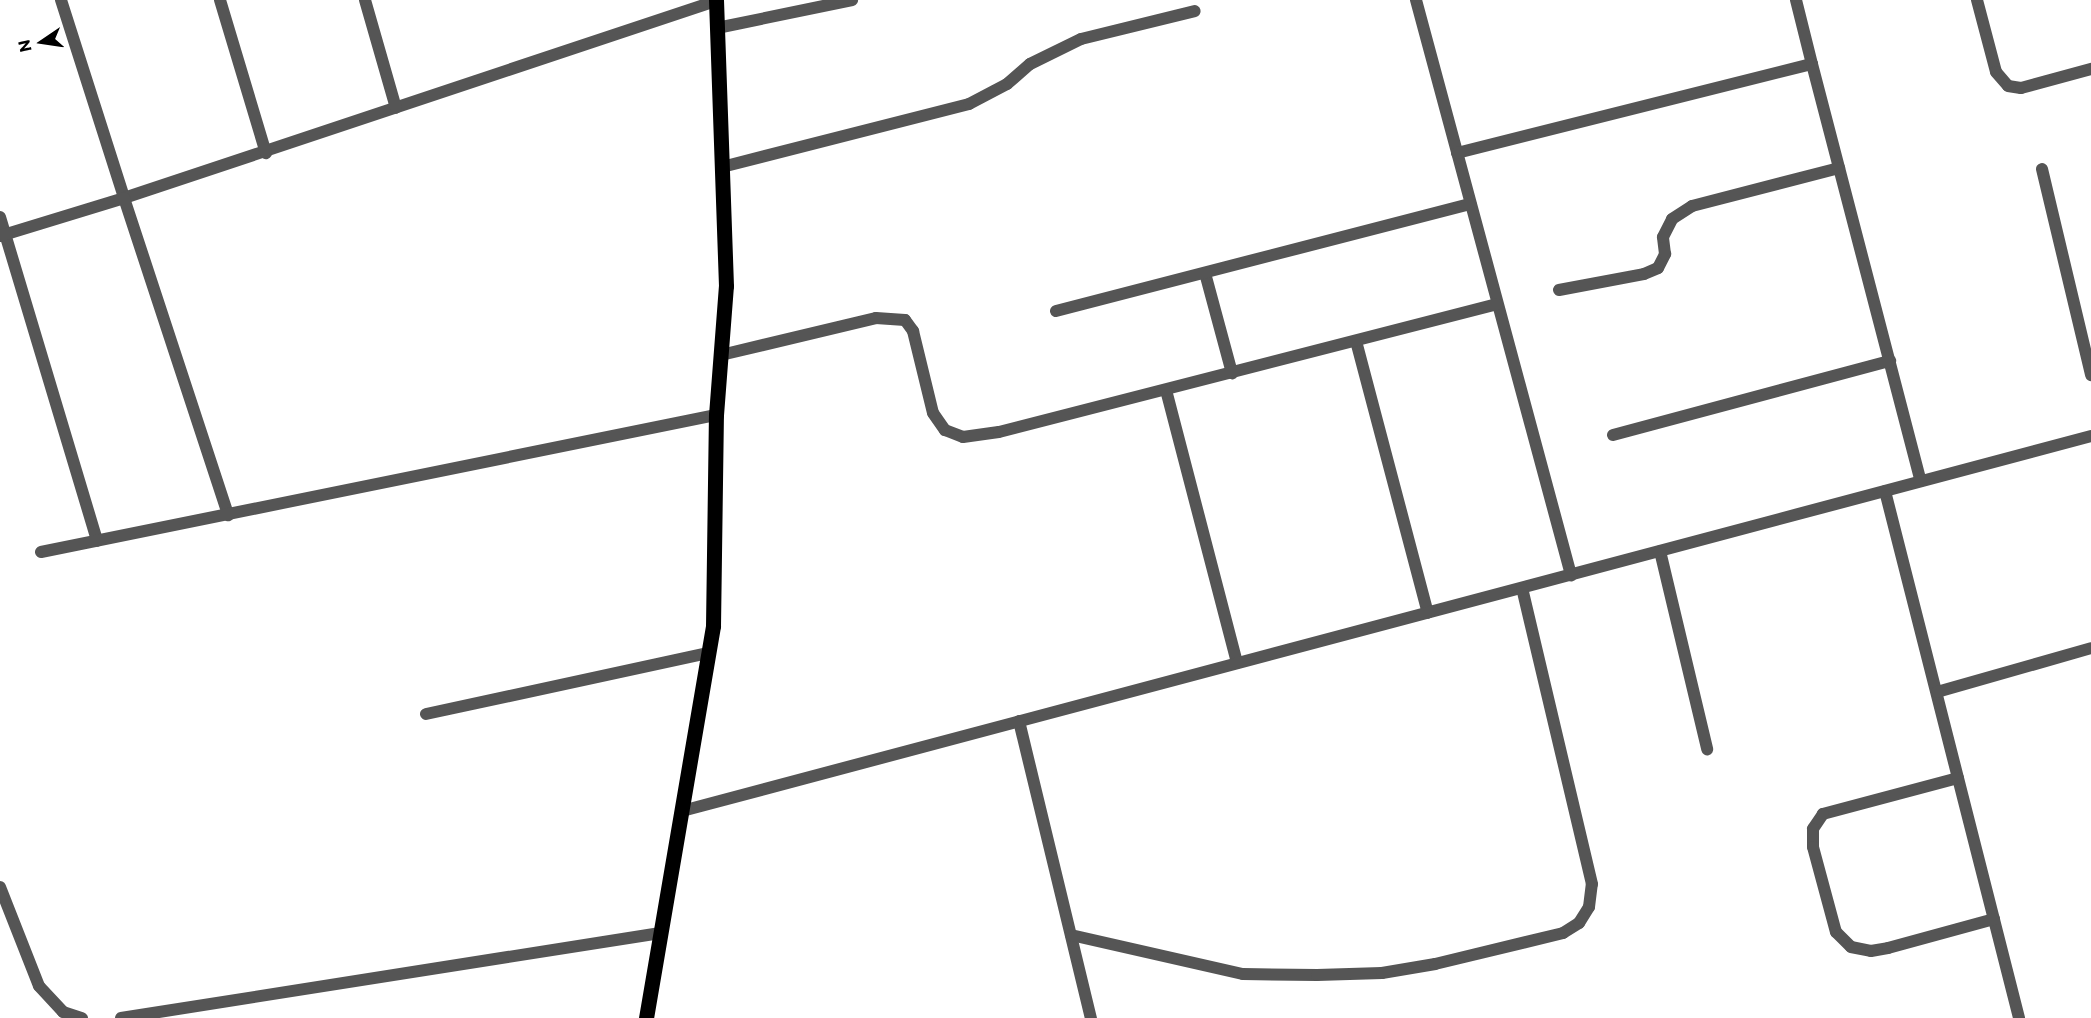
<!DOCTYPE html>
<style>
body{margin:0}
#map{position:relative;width:2091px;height:1018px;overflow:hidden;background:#fff;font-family:Commissioner,sans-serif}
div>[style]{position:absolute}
.lane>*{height:12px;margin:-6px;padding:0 6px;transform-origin:6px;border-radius:6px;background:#555}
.street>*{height:12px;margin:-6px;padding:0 6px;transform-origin:6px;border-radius:6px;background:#555}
.primary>*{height:15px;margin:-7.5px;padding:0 7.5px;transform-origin:7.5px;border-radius:7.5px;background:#000}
span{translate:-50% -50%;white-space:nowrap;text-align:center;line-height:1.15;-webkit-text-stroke:4.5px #fff;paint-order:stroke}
.north{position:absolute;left:12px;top:12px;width:60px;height:60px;-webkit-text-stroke:4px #fff;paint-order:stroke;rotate:257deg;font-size:16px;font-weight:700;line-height:24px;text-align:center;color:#000}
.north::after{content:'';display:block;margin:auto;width:21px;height:27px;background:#000;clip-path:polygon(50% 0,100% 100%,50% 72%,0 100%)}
</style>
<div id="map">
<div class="lane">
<div style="left:0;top:887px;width:106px;rotate:68.5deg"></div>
<div style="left:39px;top:986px;width:35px;rotate:47deg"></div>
<div style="left:63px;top:1012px;width:20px;rotate:18deg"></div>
<div style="left:121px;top:1018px;width:546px;rotate:-8.96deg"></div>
</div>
<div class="street">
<div style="left:61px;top:0;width:208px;rotate:72.3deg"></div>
<div style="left:124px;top:198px;width:624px;rotate:-18.41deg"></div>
<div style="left:220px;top:0;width:160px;rotate:73.3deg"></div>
<div style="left:365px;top:0;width:112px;rotate:74deg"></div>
<div style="left:1416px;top:0;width:596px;rotate:74.91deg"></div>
<div style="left:1796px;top:0;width:66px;rotate:76deg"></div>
<div style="left:1977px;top:0;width:74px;rotate:75.2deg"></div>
<div style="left:1996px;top:72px;width:18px;rotate:49deg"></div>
<div style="left:2008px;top:86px;width:13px;rotate:9deg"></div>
<div style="left:2021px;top:88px;width:73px;rotate:-15.2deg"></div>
<div style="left:717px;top:28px;width:138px;rotate:-11.7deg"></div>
<div style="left:1457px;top:153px;width:366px;rotate:-14.1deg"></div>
<div style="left:1812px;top:64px;width:431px;rotate:75.4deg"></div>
<div style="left:722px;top:167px;width:255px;rotate:-14.3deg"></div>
<div style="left:969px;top:104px;width:43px;rotate:-27.8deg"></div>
<div style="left:1007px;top:84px;width:30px;rotate:-41deg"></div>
<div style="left:1030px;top:64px;width:57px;rotate:-26.1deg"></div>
<div style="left:1081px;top:39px;width:117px;rotate:-13.8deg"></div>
<div style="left:2042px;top:169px;width:212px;rotate:76.6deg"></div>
<div style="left:0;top:217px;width:338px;rotate:73.3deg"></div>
<div style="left:0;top:236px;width:130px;rotate:-17deg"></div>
<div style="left:124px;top:198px;width:334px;rotate:71.8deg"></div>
<div style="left:1205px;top:273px;width:104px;rotate:74.9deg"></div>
<div style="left:1559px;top:290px;width:86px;rotate:-10.7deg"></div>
<div style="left:1644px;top:274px;width:15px;rotate:-23deg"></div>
<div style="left:1658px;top:268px;width:16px;rotate:-63deg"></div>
<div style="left:1665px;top:254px;width:17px;rotate:-97deg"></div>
<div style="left:1663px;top:237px;width:20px;rotate:-63deg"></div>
<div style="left:1672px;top:219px;width:24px;rotate:-33deg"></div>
<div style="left:1692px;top:206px;width:152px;rotate:-14.5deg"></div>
<div style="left:1056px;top:311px;width:428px;rotate:-14.5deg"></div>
<div style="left:1356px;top:341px;width:281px;rotate:75.2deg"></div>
<div style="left:721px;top:355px;width:159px;rotate:-13.4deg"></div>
<div style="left:876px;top:318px;width:29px;rotate:4deg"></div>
<div style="left:905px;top:320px;width:14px;rotate:54deg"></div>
<div style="left:913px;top:331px;width:84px;rotate:76.3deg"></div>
<div style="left:933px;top:413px;width:21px;rotate:55deg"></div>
<div style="left:945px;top:430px;width:19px;rotate:21deg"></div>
<div style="left:963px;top:437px;width:36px;rotate:-8deg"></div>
<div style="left:999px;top:432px;width:514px;rotate:-14.41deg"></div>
<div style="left:1166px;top:390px;width:282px;rotate:75.4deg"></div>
<div style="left:1613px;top:435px;width:287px;rotate:-15deg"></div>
<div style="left:1885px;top:491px;width:544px;rotate:75.73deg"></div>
<div style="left:1660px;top:551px;width:204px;rotate:76.6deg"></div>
<div style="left:41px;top:552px;width:689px;rotate:-11.47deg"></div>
<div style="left:1937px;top:692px;width:160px;rotate:-15.9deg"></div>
<div style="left:426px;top:714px;width:289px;rotate:-12.2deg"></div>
<div style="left:1019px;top:721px;width:306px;rotate:76.4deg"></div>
<div style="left:1958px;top:778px;width:140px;rotate:165.1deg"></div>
<div style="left:1823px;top:814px;width:18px;rotate:124deg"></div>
<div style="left:1813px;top:829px;width:18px;rotate:90deg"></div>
<div style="left:1813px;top:847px;width:88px;rotate:74.9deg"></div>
<div style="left:1836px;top:932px;width:21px;rotate:45deg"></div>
<div style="left:1851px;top:947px;width:20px;rotate:11deg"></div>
<div style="left:1871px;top:951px;width:17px;rotate:-10deg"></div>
<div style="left:1888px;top:948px;width:110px;rotate:-15.3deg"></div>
<div style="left:682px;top:811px;width:1458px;rotate:-14.9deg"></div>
<div style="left:1071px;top:935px;width:176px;rotate:12.8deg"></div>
<div style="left:1243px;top:974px;width:74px;rotate:0.8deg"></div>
<div style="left:1317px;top:975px;width:65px;rotate:-1.8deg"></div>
<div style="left:1382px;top:973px;width:54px;rotate:-9.6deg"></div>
<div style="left:1435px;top:964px;width:132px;rotate:-13.6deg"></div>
<div style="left:1563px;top:933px;width:19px;rotate:-32deg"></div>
<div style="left:1579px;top:923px;width:19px;rotate:-58deg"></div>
<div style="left:1589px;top:907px;width:23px;rotate:-83deg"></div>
<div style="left:1592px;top:884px;width:304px;rotate:-103.3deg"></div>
</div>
<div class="primary">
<div style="left:646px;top:1018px;width:398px;rotate:-80.3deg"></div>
<div style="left:713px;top:626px;width:211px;rotate:-89.2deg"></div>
<div style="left:716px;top:415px;width:129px;rotate:-85.6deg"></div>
<div style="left:726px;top:286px;width:286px;rotate:-92deg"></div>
</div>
<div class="north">N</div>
</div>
